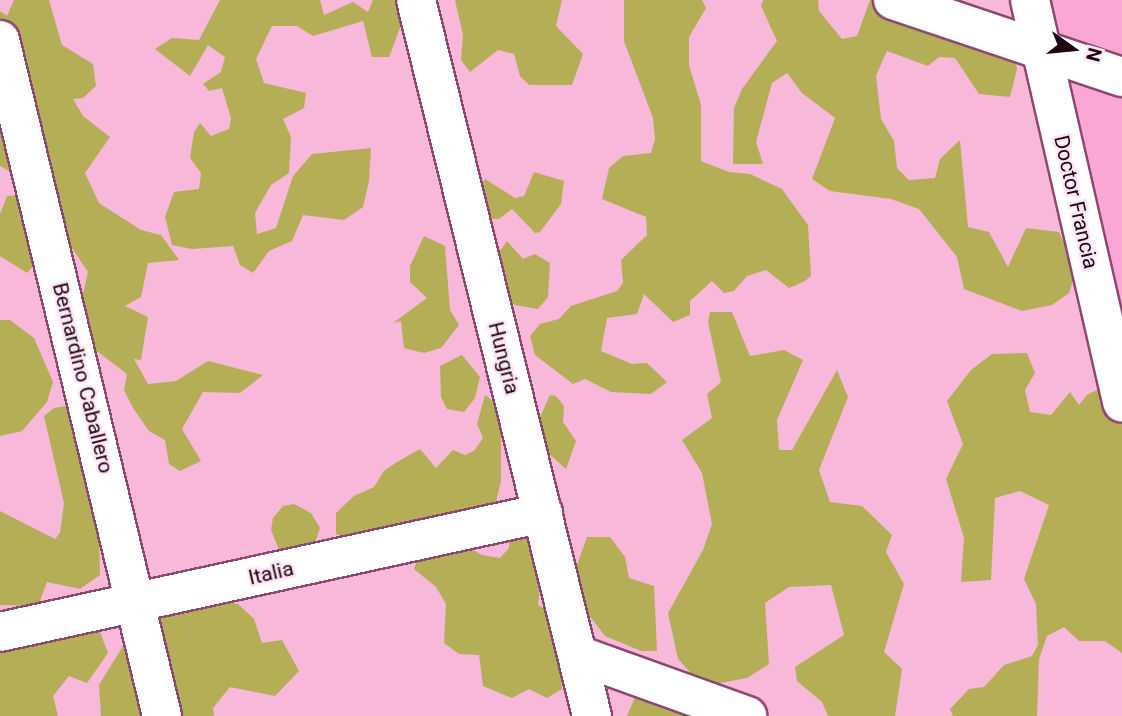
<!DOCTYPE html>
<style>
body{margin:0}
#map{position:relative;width:1122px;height:716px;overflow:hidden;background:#f7b8d9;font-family:Roboto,sans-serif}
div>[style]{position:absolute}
.built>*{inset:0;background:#fba6d5}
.green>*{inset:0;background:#b4af56}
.roads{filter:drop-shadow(2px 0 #8d4870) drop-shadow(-2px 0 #8d4870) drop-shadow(0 2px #8d4870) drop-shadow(0 -2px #8d4870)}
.minor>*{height:38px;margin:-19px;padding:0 19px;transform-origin:19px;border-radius:19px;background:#fff}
span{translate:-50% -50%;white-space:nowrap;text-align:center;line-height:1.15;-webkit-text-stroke:5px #ffe6f3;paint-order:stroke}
.street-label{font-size:21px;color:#1e0514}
.north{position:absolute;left:1038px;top:14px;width:70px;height:70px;-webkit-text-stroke:5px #ffe6f3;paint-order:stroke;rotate:105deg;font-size:19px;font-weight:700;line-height:28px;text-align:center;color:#1e0514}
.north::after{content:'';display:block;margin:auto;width:24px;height:32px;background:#1e0514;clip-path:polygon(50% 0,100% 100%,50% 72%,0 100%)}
</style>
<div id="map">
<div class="built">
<div style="clip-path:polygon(1051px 0,1122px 0,1122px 307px)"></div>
</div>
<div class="green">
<div style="clip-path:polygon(14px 0,49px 0,62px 45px,93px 64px,96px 86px,83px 98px,73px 99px,83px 116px,110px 137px,85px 173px,99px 203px,141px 230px,161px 235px,179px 260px,148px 263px,141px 297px,125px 306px,148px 317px,141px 360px,134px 359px,148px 384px,176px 381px,208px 361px,263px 375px,240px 393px,203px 392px,182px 429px,201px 461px,180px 471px,169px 464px,165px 440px,149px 431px,133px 408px,124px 390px,127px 374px,85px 342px,77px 321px,88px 272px,62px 233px,27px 273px,0 256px,0 214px,7px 196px,22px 195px,22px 178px,0 166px,0 11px,7px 16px)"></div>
<div style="clip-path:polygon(220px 0,320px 0,324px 15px,353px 2px,368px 12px,373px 0,403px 0,403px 20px,389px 57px,372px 57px,363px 21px,313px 36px,297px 26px,272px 26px,256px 59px,264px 83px,306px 93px,304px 108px,283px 119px,291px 137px,289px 173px,271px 185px,255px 213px,257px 234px,276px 228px,293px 176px,312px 154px,371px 148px,369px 181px,363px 207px,344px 220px,303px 215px,292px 241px,269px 251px,253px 273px,240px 265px,233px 246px,192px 249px,172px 245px,165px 217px,174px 192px,199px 189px,201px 173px,190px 158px,194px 132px,200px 123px,211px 136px,229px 129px,231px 118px,222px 88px,209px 91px,203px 84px,221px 72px,225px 57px,208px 45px,190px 76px,155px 49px,172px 38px,199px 40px)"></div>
<div style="clip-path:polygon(455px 0,562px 0,556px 26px,583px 54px,572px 85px,529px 85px,520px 76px,514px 54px,498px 50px,470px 72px,461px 60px,463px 35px)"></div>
<div style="clip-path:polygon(624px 0,702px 0,706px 8px,689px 37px,689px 65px,701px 105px,701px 161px,729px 172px,750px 174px,782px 189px,808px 225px,811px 276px,805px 281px,789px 288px,766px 270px,747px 276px,734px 291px,724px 293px,712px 281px,690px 301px,690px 315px,673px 322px,644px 294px,637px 314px,607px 318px,601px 351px,632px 364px,647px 363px,667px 382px,651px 394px,611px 392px,585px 379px,573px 384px,535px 355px,530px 336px,540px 324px,559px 319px,571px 306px,617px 291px,623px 283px,621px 260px,647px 235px,646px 217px,602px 199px,609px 168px,623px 156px,651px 153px,655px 139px,653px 118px,624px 41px)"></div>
<div style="clip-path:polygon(763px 0,818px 0,819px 11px,842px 39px,857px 36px,870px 0,936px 0,961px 15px,989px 12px,1016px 35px,1013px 51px,1017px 69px,1010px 97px,979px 94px,955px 58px,939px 57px,928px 66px,887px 51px,876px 76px,881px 119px,894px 141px,897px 168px,909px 180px,935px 178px,940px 159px,960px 140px,968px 227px,989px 232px,1008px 267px,1026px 228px,1059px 232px,1076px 271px,1069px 293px,1052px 305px,1022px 311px,964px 289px,957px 257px,919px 209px,891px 199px,830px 191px,812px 179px,835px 118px,802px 93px,787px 73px,772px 83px,756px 142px,763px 164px,733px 164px,734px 108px,742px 89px,777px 41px,761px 6px)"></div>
<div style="clip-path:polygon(534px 172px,564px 181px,561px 204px,540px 232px,535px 233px,512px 209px,499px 219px,486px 218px,478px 190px,485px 179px,515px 198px,524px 196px)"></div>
<div style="clip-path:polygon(424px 236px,445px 246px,450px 310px,459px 325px,441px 348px,424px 353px,404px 348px,401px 321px,393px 323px,427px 298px,410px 282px,410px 266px)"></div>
<div style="clip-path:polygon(507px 241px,523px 259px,535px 254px,550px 263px,548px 297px,538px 309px,515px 305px,504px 295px,506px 273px,494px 259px)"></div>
<div style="clip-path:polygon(710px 312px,732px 312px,750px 356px,784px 350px,803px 360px,777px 420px,779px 450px,792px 450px,837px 370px,848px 397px,819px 470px,830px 502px,862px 506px,892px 535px,886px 552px,904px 584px,884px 652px,902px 669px,895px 716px,828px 716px,822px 702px,797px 681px,795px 667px,844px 635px,831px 585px,789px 587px,765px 603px,769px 664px,747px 678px,704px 686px,716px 716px,627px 716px,643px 678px,690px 672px,678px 659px,668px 613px,703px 550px,712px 524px,702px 473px,682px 440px,712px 418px,707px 394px,721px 382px,708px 322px)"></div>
<div style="clip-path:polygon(0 320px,10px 320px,34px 338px,53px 382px,47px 402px,22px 431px,0 436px)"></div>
<div style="clip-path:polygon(1027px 353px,1035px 373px,1025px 390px,1030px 412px,1051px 415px,1070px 392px,1079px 405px,1087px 395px,1109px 384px,1122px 403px,1122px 653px,1105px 641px,1079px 641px,1064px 627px,1047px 636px,1039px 659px,1037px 716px,953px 716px,950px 709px,969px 689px,984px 687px,1004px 665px,1032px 656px,1038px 645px,1036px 604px,1024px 579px,1049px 505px,1020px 491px,995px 498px,991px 580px,961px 582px,964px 538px,946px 479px,963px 444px,947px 401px,971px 370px,992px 354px)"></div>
<div style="clip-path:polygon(462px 355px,480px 377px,475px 398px,464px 412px,447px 409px,441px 397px,440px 366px)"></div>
<div style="clip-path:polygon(485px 395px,501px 407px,501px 481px,496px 502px,473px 518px,361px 543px,336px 534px,336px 513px,354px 496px,374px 487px,384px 471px,397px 462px,420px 449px,436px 468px,453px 450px,465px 455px,474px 451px,483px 438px,477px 424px)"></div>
<div style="clip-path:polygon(550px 395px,556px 396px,564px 406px,563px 422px,576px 441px,566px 469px,540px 446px,535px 428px)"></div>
<div style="clip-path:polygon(71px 405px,99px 536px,100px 575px,80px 589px,47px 582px,38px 606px,0 605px,0 511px,55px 539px,60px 533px,64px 503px,44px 416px,54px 408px)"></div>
<div style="clip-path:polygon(294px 504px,311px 513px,320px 528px,311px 555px,282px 557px,271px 530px,273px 518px,283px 506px)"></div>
<div style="clip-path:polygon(525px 517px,534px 569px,541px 578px,538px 605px,558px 618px,562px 689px,547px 698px,529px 689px,512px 698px,483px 686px,479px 655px,459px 654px,444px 643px,446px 604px,436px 587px,414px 569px,422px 548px,451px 538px,482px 555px,500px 558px,509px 548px,510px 532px)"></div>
<div style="clip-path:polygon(587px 537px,610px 537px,625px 557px,629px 578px,654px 586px,657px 651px,641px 651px,605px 636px,588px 614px,575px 571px)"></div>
<div style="clip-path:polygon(168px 589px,238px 604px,254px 619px,262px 643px,282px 640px,299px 671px,275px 696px,230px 687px,213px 708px,214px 716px,164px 716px,152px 636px)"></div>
<div style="clip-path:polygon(98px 627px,108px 653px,87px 683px,69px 676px,53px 696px,58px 716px,0 716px,0 645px)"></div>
<div style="clip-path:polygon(123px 646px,140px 647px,151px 716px,101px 716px,99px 685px)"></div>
</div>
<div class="roads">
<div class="minor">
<div style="left:416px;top:0;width:737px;rotate:76.19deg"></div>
<div style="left:893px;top:0;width:242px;rotate:18.6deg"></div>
<div style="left:1030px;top:0;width:413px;rotate:77.1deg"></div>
<div style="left:0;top:40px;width:695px;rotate:76.52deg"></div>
<div style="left:0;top:632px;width:556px;rotate:-12.36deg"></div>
<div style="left:578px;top:655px;width:180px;rotate:19.8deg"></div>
</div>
</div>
<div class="street-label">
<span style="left:1076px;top:202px;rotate:77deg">Doctor Francia</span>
<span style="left:504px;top:358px;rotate:76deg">Hungria</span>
<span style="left:83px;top:378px;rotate:76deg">Bernardino Caballero</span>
<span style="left:271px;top:573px;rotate:-13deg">Italia</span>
</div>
<div class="north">N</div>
</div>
